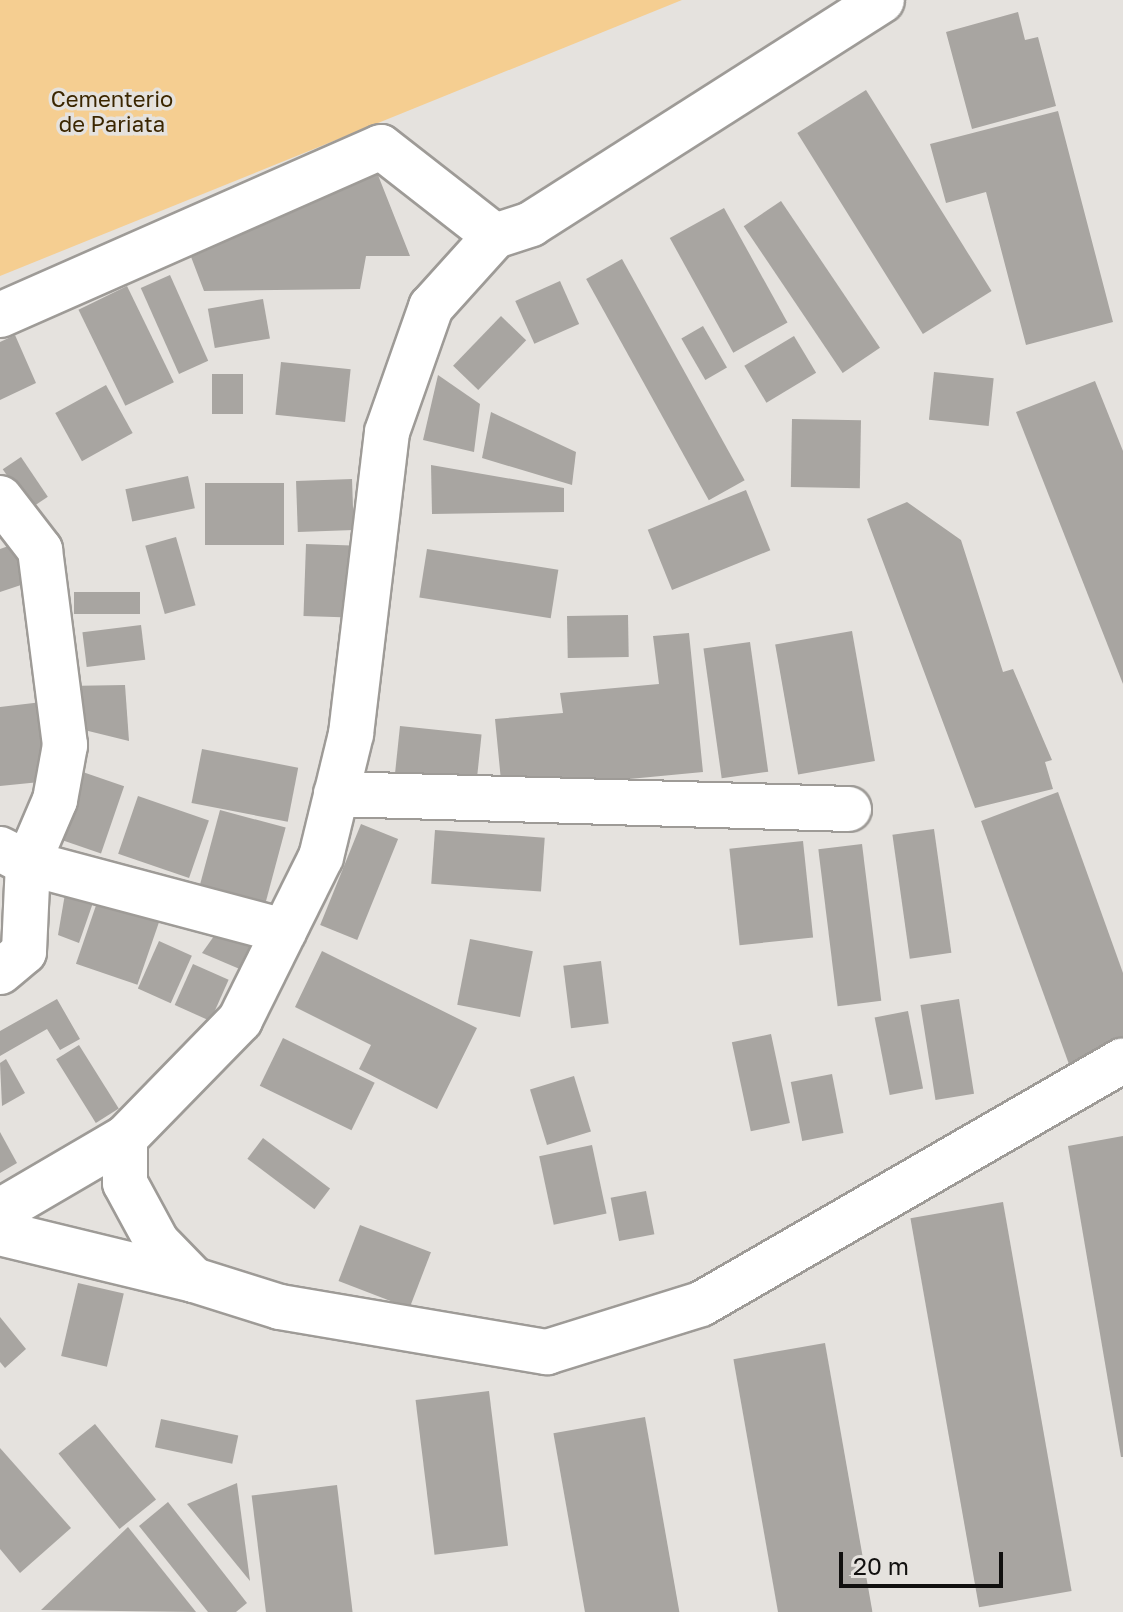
<!DOCTYPE html>
<style>
body{margin:0}
#map{position:relative;width:1123px;height:1612px;overflow:hidden;background:#e5e2de;font-family:"Golos Text",sans-serif}
div>[style]{position:absolute}
.green>*{inset:0;background:#f5ce91}
.building>*{inset:0;background:#a8a5a1;transform-origin:0 0}
.roads{filter:drop-shadow(2px 0 #9e9b97) drop-shadow(-2px 0 #9e9b97) drop-shadow(0 2px #9e9b97) drop-shadow(0 -2px #9e9b97)}
.street>*{height:44px;margin:-22px;padding:0 22px;transform-origin:22px;border-radius:22px;background:#fff}
span{translate:-50% -50%;white-space:nowrap;text-align:center;line-height:1.15;-webkit-text-stroke:7px #e5e2de;paint-order:stroke}
.park-label{font-size:22px;color:#3b2600}
.scale{position:absolute;left:839px;top:1552px;width:164px;height:36px;box-sizing:border-box;border:4px solid #11100f;border-top:0;padding-left:10px;font-size:24px;line-height:28px;white-space:nowrap;color:#11100f;-webkit-text-stroke:6px #e5e2de;paint-order:stroke}
</style>
<div id="map">
<div class="green">
<div style="clip-path:polygon(0 0,682px 0,0 276px)"></div>
</div>
<div class="building">
<div style="clip-path:polygon(1018px 12px,1025px 40px,1038px 37px,1056px 106px,972px 129px,946px 32px)"></div>
<div style="left:866px;top:90px;width:237px;height:81px;rotate:58deg"></div>
<div style="clip-path:polygon(1058px 111px,1113px 322px,1026px 345px,986px 192px,946px 203px,930px 144px)"></div>
<div style="clip-path:polygon(376px 170px,410px 256px,366px 256px,360px 289px,204px 291px,185px 241px)"></div>
<div style="left:781px;top:201px;width:177px;height:45px;rotate:56deg"></div>
<div style="left:724px;top:208px;width:131px;height:62px;rotate:61deg"></div>
<div style="left:622px;top:259px;width:253px;height:41px;rotate:61deg"></div>
<div style="left:170px;top:275px;width:94px;height:32px;rotate:66deg"></div>
<div style="left:560px;top:281px;width:47px;height:49px;rotate:66deg"></div>
<div style="left:127px;top:286px;width:107px;height:54px;rotate:64deg"></div>
<div style="left:263px;top:299px;width:40px;height:56px;rotate:80deg"></div>
<div style="left:501px;top:316px;width:35px;height:69px;rotate:44deg"></div>
<div style="left:703px;top:326px;width:48px;height:25px;rotate:60deg"></div>
<div style="clip-path:polygon(15px 335px,36px 383px,0 400px,0 342px)"></div>
<div style="left:794px;top:336px;width:43px;height:58px;rotate:59deg"></div>
<div style="left:281px;top:362px;width:70px;height:53px;rotate:6deg"></div>
<div style="left:934px;top:372px;width:60px;height:48px;rotate:6deg"></div>
<div style="left:212px;top:374px;width:31px;height:40px"></div>
<div style="clip-path:polygon(438px 375px,480px 404px,474px 452px,423px 440px)"></div>
<div style="clip-path:polygon(1095px 381px,1123px 451px,1123px 684px,1016px 412px)"></div>
<div style="left:106px;top:385px;width:55px;height:58px;rotate:61deg"></div>
<div style="clip-path:polygon(491px 412px,576px 452px,572px 485px,482px 458px)"></div>
<div style="left:792px;top:419px;width:69px;height:68px;rotate:1deg"></div>
<div style="left:21px;top:457px;width:48px;height:22px;rotate:56deg"></div>
<div style="clip-path:polygon(431px 465px,564px 488px,564px 512px,432px 514px)"></div>
<div style="left:188px;top:476px;width:33px;height:64px;rotate:78deg"></div>
<div style="left:352px;top:479px;width:51px;height:56px;rotate:88deg"></div>
<div style="left:205px;top:483px;width:79px;height:62px"></div>
<div style="left:746px;top:490px;width:65px;height:106px;rotate:68deg"></div>
<div style="clip-path:polygon(907px 502px,961px 540px,1003px 672px,1013px 669px,1052px 760px,1045px 762px,1053px 789px,975px 808px,867px 519px)"></div>
<div style="left:176px;top:537px;width:71px;height:32px;rotate:74deg"></div>
<div style="clip-path:polygon(20px 542px,33px 581px,0 592px,0 549px)"></div>
<div style="left:306px;top:544px;width:46px;height:72px;rotate:2deg"></div>
<div style="left:427px;top:549px;width:133px;height:49px;rotate:9deg"></div>
<div style="left:140px;top:592px;width:22px;height:66px;rotate:90deg"></div>
<div style="left:628px;top:615px;width:42px;height:61px;rotate:89deg"></div>
<div style="left:141px;top:625px;width:35px;height:59px;rotate:83deg"></div>
<div style="left:852px;top:631px;width:132px;height:78px;rotate:80deg"></div>
<div style="clip-path:polygon(689px 633px,703px 772px,502px 791px,495px 719px,563px 713px,560px 693px,659px 684px,653px 636px)"></div>
<div style="left:750px;top:642px;width:131px;height:47px;rotate:82deg"></div>
<div style="clip-path:polygon(125px 685px,129px 741px,68px 726px,66px 686px)"></div>
<div style="clip-path:polygon(42px 702px,50px 781px,0 786px,0 707px)"></div>
<div style="left:400px;top:726px;width:82px;height:57px;rotate:6deg"></div>
<div style="left:202px;top:749px;width:98px;height:55px;rotate:11deg"></div>
<div style="left:74px;top:769px;width:53px;height:71px;rotate:19deg"></div>
<div style="clip-path:polygon(1058px 792px,1123px 973px,1123px 1048px,1070px 1067px,981px 821px)"></div>
<div style="left:138px;top:796px;width:75px;height:61px;rotate:19deg"></div>
<div style="left:220px;top:810px;width:68px;height:79px;rotate:15deg"></div>
<div style="left:361px;top:824px;width:40px;height:109px;rotate:22deg"></div>
<div style="left:934px;top:829px;width:125px;height:42px;rotate:82deg"></div>
<div style="left:435px;top:830px;width:110px;height:54px;rotate:4deg"></div>
<div style="left:803px;top:841px;width:97px;height:74px;rotate:84deg"></div>
<div style="left:862px;top:844px;width:158px;height:44px;rotate:83deg"></div>
<div style="clip-path:polygon(66px 888px,95px 897px,79px 943px,58px 935px)"></div>
<div style="left:102px;top:888px;width:65px;height:80px;rotate:19deg"></div>
<div style="clip-path:polygon(219px 929px,253px 944px,242px 970px,202px 953px)"></div>
<div style="left:470px;top:939px;width:64px;height:67px;rotate:11deg"></div>
<div style="left:159px;top:941px;width:36px;height:52px;rotate:24deg"></div>
<div style="clip-path:polygon(322px 951px,477px 1028px,437px 1109px,359px 1069px,371px 1045px,295px 1007px)"></div>
<div style="left:601px;top:961px;width:63px;height:38px;rotate:83deg"></div>
<div style="left:193px;top:964px;width:39px;height:45px;rotate:24deg"></div>
<div style="clip-path:polygon(57px 999px,80px 1039px,60px 1050px,47px 1029px,0 1056px,0 1031px)"></div>
<div style="left:959px;top:999px;width:96px;height:39px;rotate:81deg"></div>
<div style="left:908px;top:1011px;width:79px;height:34px;rotate:79deg"></div>
<div style="left:771px;top:1034px;width:91px;height:40px;rotate:78deg"></div>
<div style="left:283px;top:1038px;width:102px;height:53px;rotate:26deg"></div>
<div style="left:79px;top:1045px;width:75px;height:27px;rotate:58deg"></div>
<div style="clip-path:polygon(6px 1059px,25px 1093px,2px 1106px,0 1063px)"></div>
<div style="left:832px;top:1074px;width:60px;height:42px;rotate:79deg"></div>
<div style="left:574px;top:1076px;width:58px;height:46px;rotate:73deg"></div>
<div style="clip-path:polygon(0 1132px,17px 1163px,0 1173px)"></div>
<div style="clip-path:polygon(1123px 1136px,1123px 1457px,1121px 1457px,1068px 1146px)"></div>
<div style="left:263px;top:1138px;width:84px;height:26px;rotate:37deg"></div>
<div style="left:592px;top:1145px;width:70px;height:54px;rotate:78deg"></div>
<div style="left:646px;top:1191px;width:44px;height:36px;rotate:79deg"></div>
<div style="left:1003px;top:1202px;width:395px;height:94px;rotate:80deg"></div>
<div style="left:360px;top:1225px;width:76px;height:60px;rotate:21deg"></div>
<div style="left:78px;top:1283px;width:47px;height:75px;rotate:13deg"></div>
<div style="clip-path:polygon(0 1317px,26px 1349px,5px 1368px,0 1362px)"></div>
<div style="left:825px;top:1343px;width:273px;height:93px;rotate:80deg"></div>
<div style="left:489px;top:1391px;width:156px;height:74px;rotate:83deg"></div>
<div style="left:645px;top:1417px;width:198px;height:93px;rotate:80deg"></div>
<div style="left:161px;top:1419px;width:79px;height:29px;rotate:12deg"></div>
<div style="left:95px;top:1424px;width:97px;height:47px;rotate:51deg"></div>
<div style="clip-path:polygon(0 1448px,71px 1528px,20px 1573px,0 1549px)"></div>
<div style="clip-path:polygon(237px 1483px,250px 1581px,187px 1504px)"></div>
<div style="left:337px;top:1485px;width:128px;height:86px;rotate:83deg"></div>
<div style="clip-path:polygon(168px 1502px,247px 1603px,236px 1612px,208px 1612px,139px 1526px)"></div>
<div style="clip-path:polygon(128px 1527px,196px 1612px,41px 1610px)"></div>
</div>
<div class="roads">
<div class="street">
<div style="left:0;top:315px;width:416px;rotate:-23.8deg"></div>
<div style="left:381px;top:147px;width:145px;rotate:38deg"></div>
<div style="left:0;top:498px;width:66px;rotate:52.4deg"></div>
<div style="left:40px;top:550px;width:197px;rotate:82.7deg"></div>
<div style="left:65px;top:745px;width:56px;rotate:100.3deg"></div>
<div style="left:55px;top:800px;width:69px;rotate:113.2deg"></div>
<div style="left:28px;top:863px;width:89px;rotate:92.6deg"></div>
<div style="left:24px;top:952px;width:31px;rotate:140deg"></div>
<div style="left:336px;top:794px;width:513px;rotate:1.67deg"></div>
<div style="left:0;top:849px;width:31px;rotate:27deg"></div>
<div style="left:28px;top:863px;width:265px;rotate:14.9deg"></div>
<div style="left:125px;top:1138px;width:45px;rotate:90deg"></div>
<div style="left:125px;top:1183px;width:67px;rotate:61.5deg"></div>
<div style="left:157px;top:1242px;width:53px;rotate:45.8deg"></div>
<div style="left:194px;top:1280px;width:90px;rotate:17.4deg"></div>
<div style="left:280px;top:1307px;width:271px;rotate:9.6deg"></div>
<div style="left:547px;top:1352px;width:161px;rotate:-17.3deg"></div>
<div style="left:701px;top:1304px;width:487px;rotate:-30deg"></div>
<div style="left:0;top:1211px;width:145px;rotate:-30.3deg"></div>
<div style="left:125px;top:1138px;width:165px;rotate:-45.7deg"></div>
<div style="left:240px;top:1020px;width:182px;rotate:-63.6deg"></div>
<div style="left:321px;top:857px;width:127px;rotate:-76.3deg"></div>
<div style="left:351px;top:734px;width:304px;rotate:-83.2deg"></div>
<div style="left:387px;top:432px;width:133px;rotate:-70.6deg"></div>
<div style="left:431px;top:307px;width:96px;rotate:-48deg"></div>
<div style="left:495px;top:236px;width:38px;rotate:-18deg"></div>
<div style="left:531px;top:224px;width:416px;rotate:-32.5deg"></div>
<div style="left:0;top:1233px;width:200px;rotate:13.6deg"></div>
</div>
</div>
<div class="park-label">
<span style="left:112px;top:111px">Cementerio<br>de Pariata</span>
</div>
<div class="scale">20 m</div>
</div>
